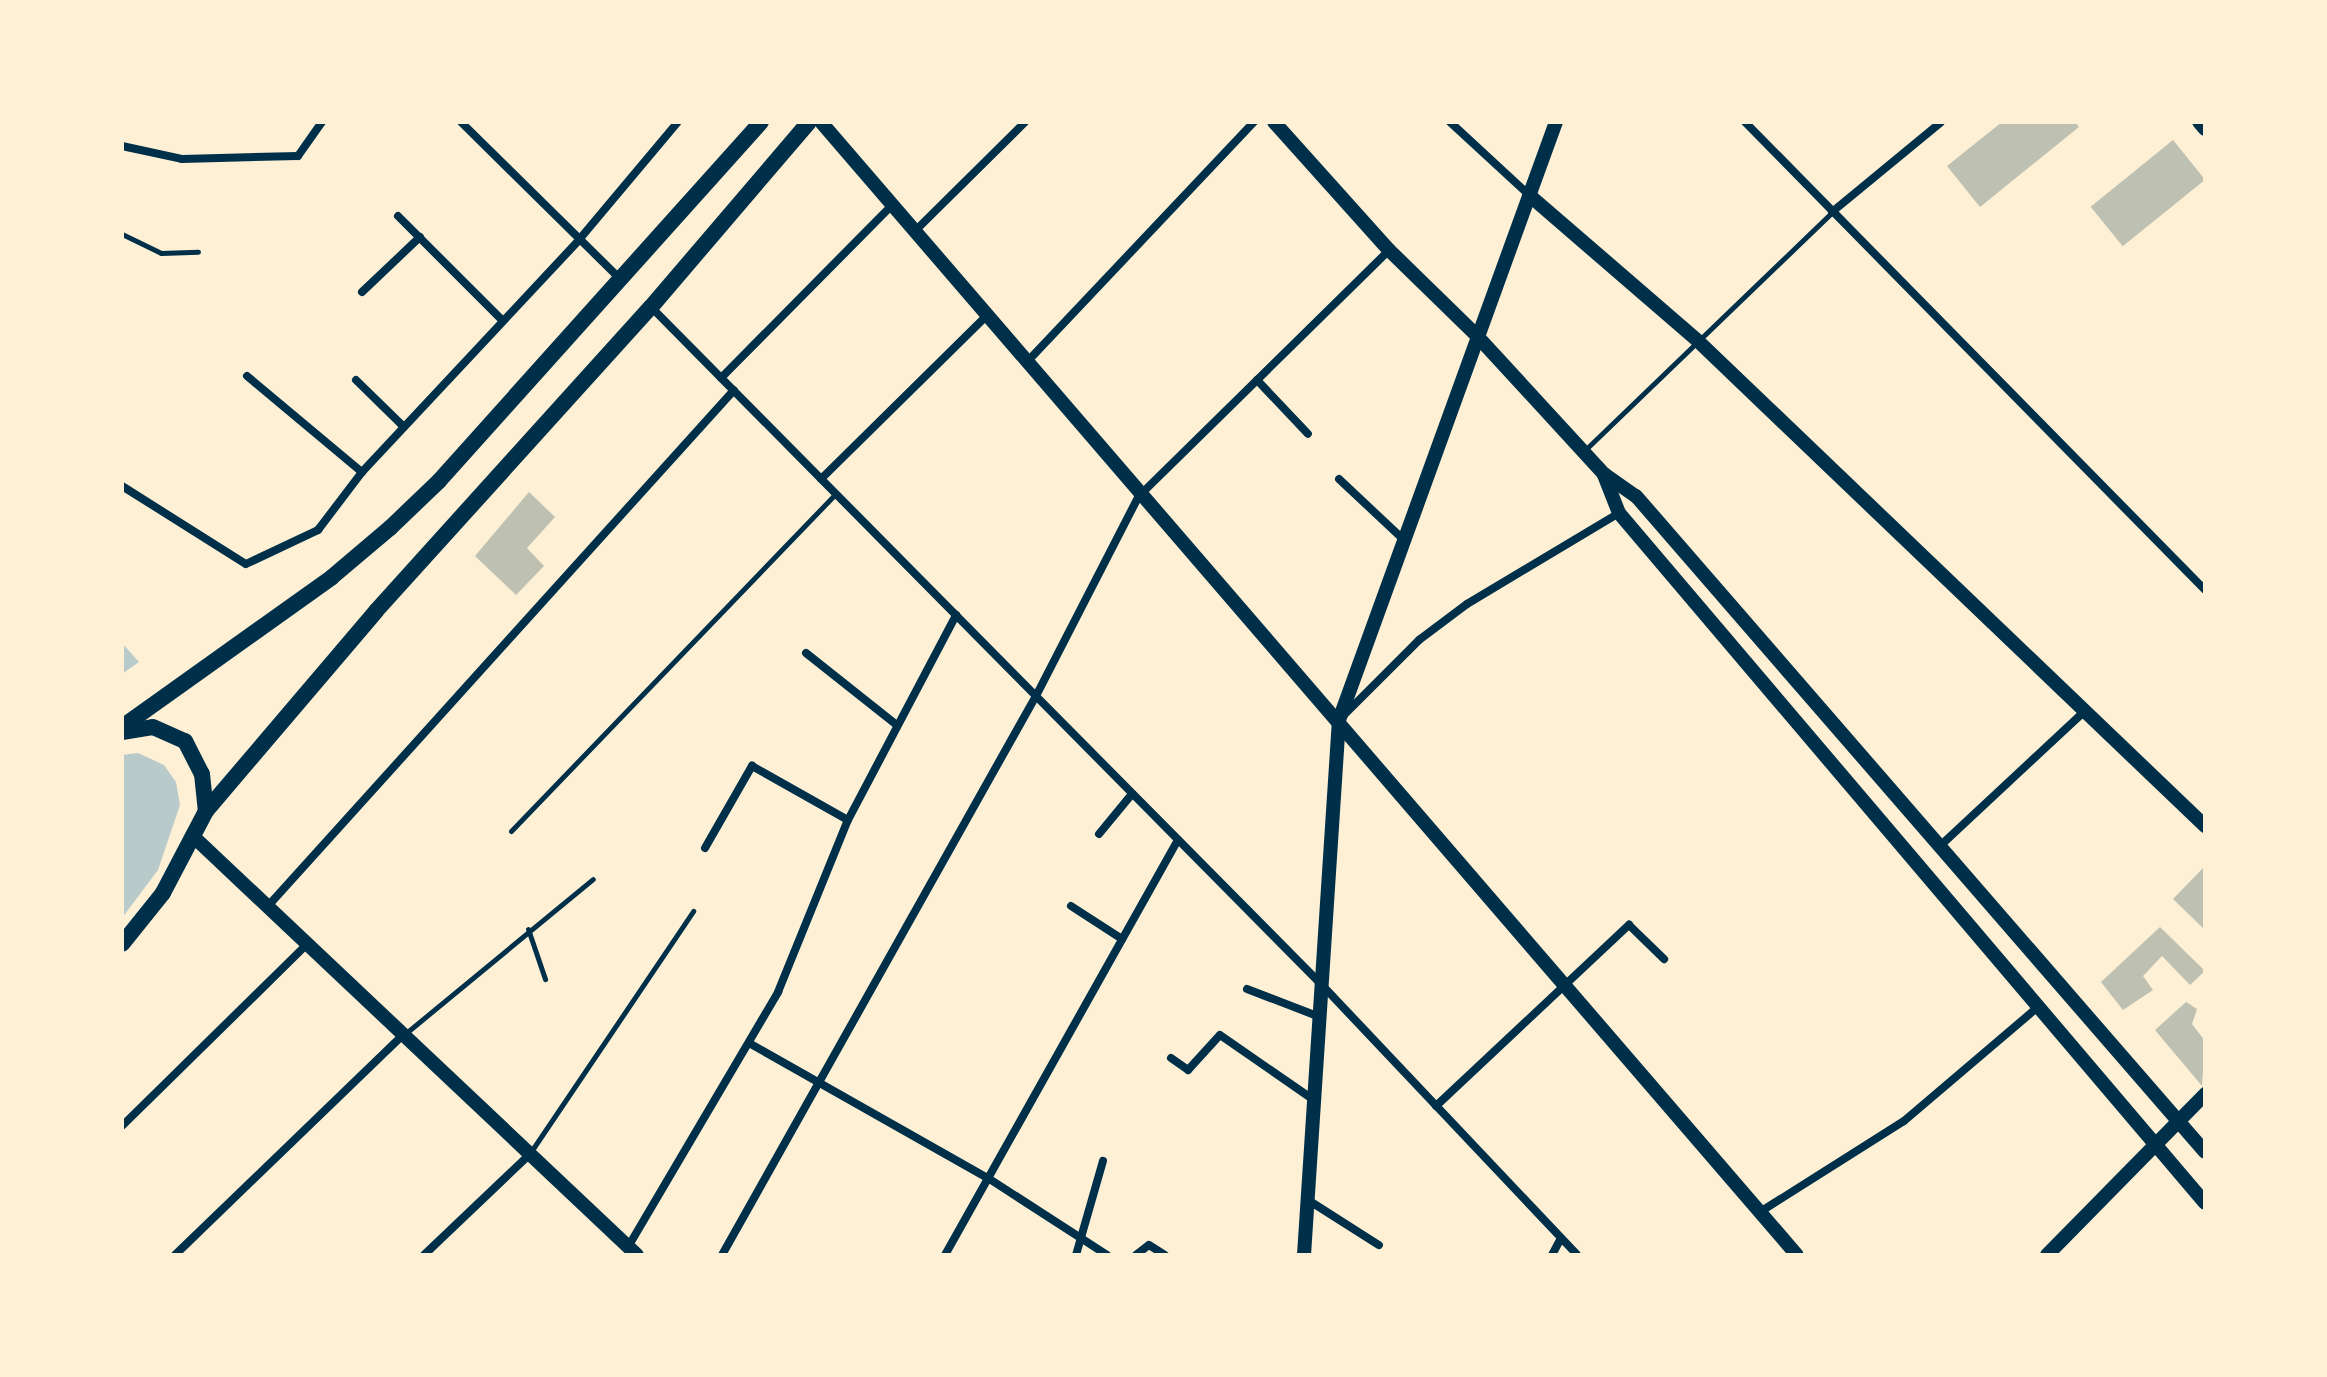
<!DOCTYPE html>
<style>
body{margin:0}
#map{position:relative;width:2327px;height:1377px;overflow:hidden;background:#fdf0d5;font-family:Figtree,sans-serif}
div>[style]{position:absolute}
.green>*{inset:0;background:#b9caca}
.building>*{inset:0;background:#bec0b2;transform-origin:0 0}
.service>*{height:5px;margin:-2.5px;padding:0 2.5px;transform-origin:2.5px;border-radius:2.5px;background:#003049}
.minor>*{height:8px;margin:-4px;padding:0 4px;transform-origin:4px;border-radius:4px;background:#003049}
.tertiary>*{height:14px;margin:-7px;padding:0 7px;transform-origin:7px;border-radius:7px;background:#003049}
.secondary>*{height:14px;margin:-7px;padding:0 7px;transform-origin:7px;border-radius:7px;background:#003049}
.primary>*{height:16px;margin:-8px;padding:0 8px;transform-origin:8px;border-radius:8px;background:#003049}
span{translate:-50% -50%;white-space:nowrap;text-align:center;line-height:1.15;-webkit-text-stroke:7px #fdf0d5;paint-order:stroke}
.frame{position:absolute;inset:0;border:124px solid #fdf0d5;pointer-events:none}
</style>
<div id="map">
<div class="green">
<div style="clip-path:polygon(122px 643px,139px 662px,122px 674px)"></div>
<div style="clip-path:polygon(138px 753px,164px 765px,176px 782px,180px 805px,158px 870px,122px 918px,122px 755px)"></div>
</div>
<div class="building">
<div style="clip-path:polygon(2002px 122px,2075px 122px,2079px 127px,1980px 207px,1947px 166px)"></div>
<div style="left:2173px;top:140px;width:51px;height:106px;rotate:51deg"></div>
<div style="clip-path:polygon(529px 492px,555px 517px,527px 548px,544px 566px,516px 595px,475px 556px)"></div>
<div style="clip-path:polygon(2205px 866px,2205px 930px,2173px 899px)"></div>
<div style="clip-path:polygon(2160px 927px,2205px 971px,2190px 985px,2162px 956px,2143px 976px,2153px 990px,2123px 1010px,2101px 982px)"></div>
<div style="clip-path:polygon(2186px 1002px,2197px 1009px,2192px 1024px,2205px 1041px,2202px 1086px,2155px 1030px)"></div>
</div>
<div class="service">
<div style="left:122px;top:234px;width:43px;rotate:26deg"></div>
<div style="left:161px;top:253px;width:37px;rotate:-2deg"></div>
<div style="left:1585px;top:450px;width:343px;rotate:-43.9deg"></div>
<div style="left:511px;top:831px;width:467px;rotate:-46.1deg"></div>
<div style="left:528px;top:929px;width:53px;rotate:71.2deg"></div>
<div style="left:406px;top:1033px;width:242px;rotate:-39.5deg"></div>
<div style="left:530px;top:1153px;width:292px;rotate:-56deg"></div>
</div>
<div class="minor">
<div style="left:461px;top:122px;width:222px;rotate:44.6deg"></div>
<div style="left:1450px;top:122px;width:108px;rotate:42.7deg"></div>
<div style="left:1745px;top:122px;width:656px;rotate:45.49deg"></div>
<div style="left:122px;top:146px;width:61px;rotate:12.2deg"></div>
<div style="left:182px;top:159px;width:116px;rotate:-1.5deg"></div>
<div style="left:298px;top:156px;width:42px;rotate:-54.8deg"></div>
<div style="left:1832px;top:212px;width:141px;rotate:-39.5deg"></div>
<div style="left:398px;top:216px;width:148px;rotate:45deg"></div>
<div style="left:914px;top:232px;width:156px;rotate:-44.7deg"></div>
<div style="left:362px;top:292px;width:80px;rotate:-43.5deg"></div>
<div style="left:651px;top:307px;width:954px;rotate:45.3deg"></div>
<div style="left:1322px;top:985px;width:371px;rotate:46.6deg"></div>
<div style="left:1026px;top:363px;width:332px;rotate:-46.6deg"></div>
<div style="left:247px;top:376px;width:150px;rotate:39.9deg"></div>
<div style="left:721px;top:378px;width:242px;rotate:-45.3deg"></div>
<div style="left:356px;top:380px;width:67px;rotate:44.4deg"></div>
<div style="left:1257px;top:380px;width:74px;rotate:46.6deg"></div>
<div style="left:821px;top:479px;width:231px;rotate:-44.6deg"></div>
<div style="left:1339px;top:479px;width:89px;rotate:43.2deg"></div>
<div style="left:122px;top:486px;width:146px;rotate:32.2deg"></div>
<div style="left:246px;top:564px;width:80px;rotate:-25.3deg"></div>
<div style="left:318px;top:530px;width:73px;rotate:-52.8deg"></div>
<div style="left:362px;top:472px;width:316px;rotate:-46.9deg"></div>
<div style="left:578px;top:241px;width:155px;rotate:-50deg"></div>
<div style="left:806px;top:653px;width:116px;rotate:38.4deg"></div>
<div style="left:1344px;top:715px;width:106px;rotate:-45deg"></div>
<div style="left:1419px;top:640px;width:60px;rotate:-36.9deg"></div>
<div style="left:1467px;top:604px;width:177px;rotate:-30.9deg"></div>
<div style="left:1099px;top:834px;width:52px;rotate:-50.5deg"></div>
<div style="left:1940px;top:846px;width:198px;rotate:-43deg"></div>
<div style="left:705px;top:848px;width:95px;rotate:-60.2deg"></div>
<div style="left:752px;top:766px;width:110px;rotate:29.4deg"></div>
<div style="left:268px;top:906px;width:695px;rotate:-47.91deg"></div>
<div style="left:1071px;top:906px;width:61px;rotate:32.9deg"></div>
<div style="left:1247px;top:989px;width:78px;rotate:21deg"></div>
<div style="left:749px;top:1043px;width:274px;rotate:29.5deg"></div>
<div style="left:988px;top:1178px;width:142px;rotate:32.9deg"></div>
<div style="left:1171px;top:1058px;width:21px;rotate:35deg"></div>
<div style="left:1188px;top:1070px;width:47px;rotate:-47.6deg"></div>
<div style="left:1220px;top:1035px;width:114px;rotate:34.7deg"></div>
<div style="left:1436px;top:1106px;width:265px;rotate:-43.2deg"></div>
<div style="left:1629px;top:925px;width:49px;rotate:44.2deg"></div>
<div style="left:122px;top:1126px;width:260px;rotate:-44.5deg"></div>
<div style="left:1308px;top:1200px;width:84px;rotate:32.4deg"></div>
<div style="left:1760px;top:1212px;width:170px;rotate:-32.3deg"></div>
<div style="left:1904px;top:1121px;width:177px;rotate:-40.4deg"></div>
<div style="left:628px;top:1247px;width:296px;rotate:-59.5deg"></div>
<div style="left:778px;top:992px;width:186px;rotate:-67.9deg"></div>
<div style="left:848px;top:820px;width:232px;rotate:-62.2deg"></div>
<div style="left:175px;top:1255px;width:317px;rotate:-44deg"></div>
<div style="left:424px;top:1255px;width:146px;rotate:-43.6deg"></div>
<div style="left:722px;top:1255px;width:641px;rotate:-60.68deg"></div>
<div style="left:1036px;top:696px;width:225px;rotate:-62.8deg"></div>
<div style="left:1139px;top:496px;width:351px;rotate:-44.5deg"></div>
<div style="left:945px;top:1255px;width:476px;rotate:-60.7deg"></div>
<div style="left:1076px;top:1255px;width:98px;rotate:-74deg"></div>
<div style="left:1136px;top:1255px;width:16px;rotate:-38deg"></div>
<div style="left:1149px;top:1245px;width:19px;rotate:32deg"></div>
<div style="left:1552px;top:1255px;width:19px;rotate:-62deg"></div>
</div>
<div class="tertiary">
<div style="left:1274px;top:122px;width:172px;rotate:48.1deg"></div>
<div style="left:1389px;top:250px;width:124px;rotate:44.3deg"></div>
<div style="left:1529px;top:195px;width:223px;rotate:40.8deg"></div>
<div style="left:1698px;top:341px;width:702px;rotate:43.73deg"></div>
<div style="left:1304px;top:1255px;width:536px;rotate:-86.26deg"></div>
<div style="left:1339px;top:720px;width:636px;rotate:-70.06deg"></div>
</div>
<div class="secondary">
<div style="left:821px;top:122px;width:1495px;rotate:49.26deg"></div>
<div style="left:2199px;top:122px;width:9px;rotate:49deg"></div>
<div style="left:1478px;top:337px;width:186px;rotate:47.4deg"></div>
<div style="left:1604px;top:474px;width:39px;rotate:35deg"></div>
<div style="left:1636px;top:496px;width:868px;rotate:49.06deg"></div>
<div style="left:1604px;top:475px;width:41px;rotate:68.5deg"></div>
<div style="left:1619px;top:513px;width:905px;rotate:49.66deg"></div>
<div style="left:196px;top:839px;width:606px;rotate:43.33deg"></div>
<div style="left:2047px;top:1255px;width:226px;rotate:-45.5deg"></div>
</div>
<div class="primary">
<div style="left:122px;top:727px;width:258px;rotate:-35.5deg"></div>
<div style="left:332px;top:577px;width:76px;rotate:-40.2deg"></div>
<div style="left:390px;top:528px;width:68px;rotate:-43.8deg"></div>
<div style="left:439px;top:481px;width:482px;rotate:-48.1deg"></div>
<div style="left:122px;top:732px;width:31px;rotate:-9deg"></div>
<div style="left:153px;top:727px;width:35px;rotate:24deg"></div>
<div style="left:185px;top:741px;width:37px;rotate:63deg"></div>
<div style="left:202px;top:774px;width:37px;rotate:84deg"></div>
<div style="left:206px;top:811px;width:93px;rotate:117.7deg"></div>
<div style="left:163px;top:893px;width:65px;rotate:128.8deg"></div>
<div style="left:206px;top:811px;width:262px;rotate:-49.6deg"></div>
<div style="left:376px;top:611px;width:410px;rotate:-47.9deg"></div>
<div style="left:651px;top:307px;width:243px;rotate:-49.5deg"></div>
</div>
<div class="frame"></div>
</div>
